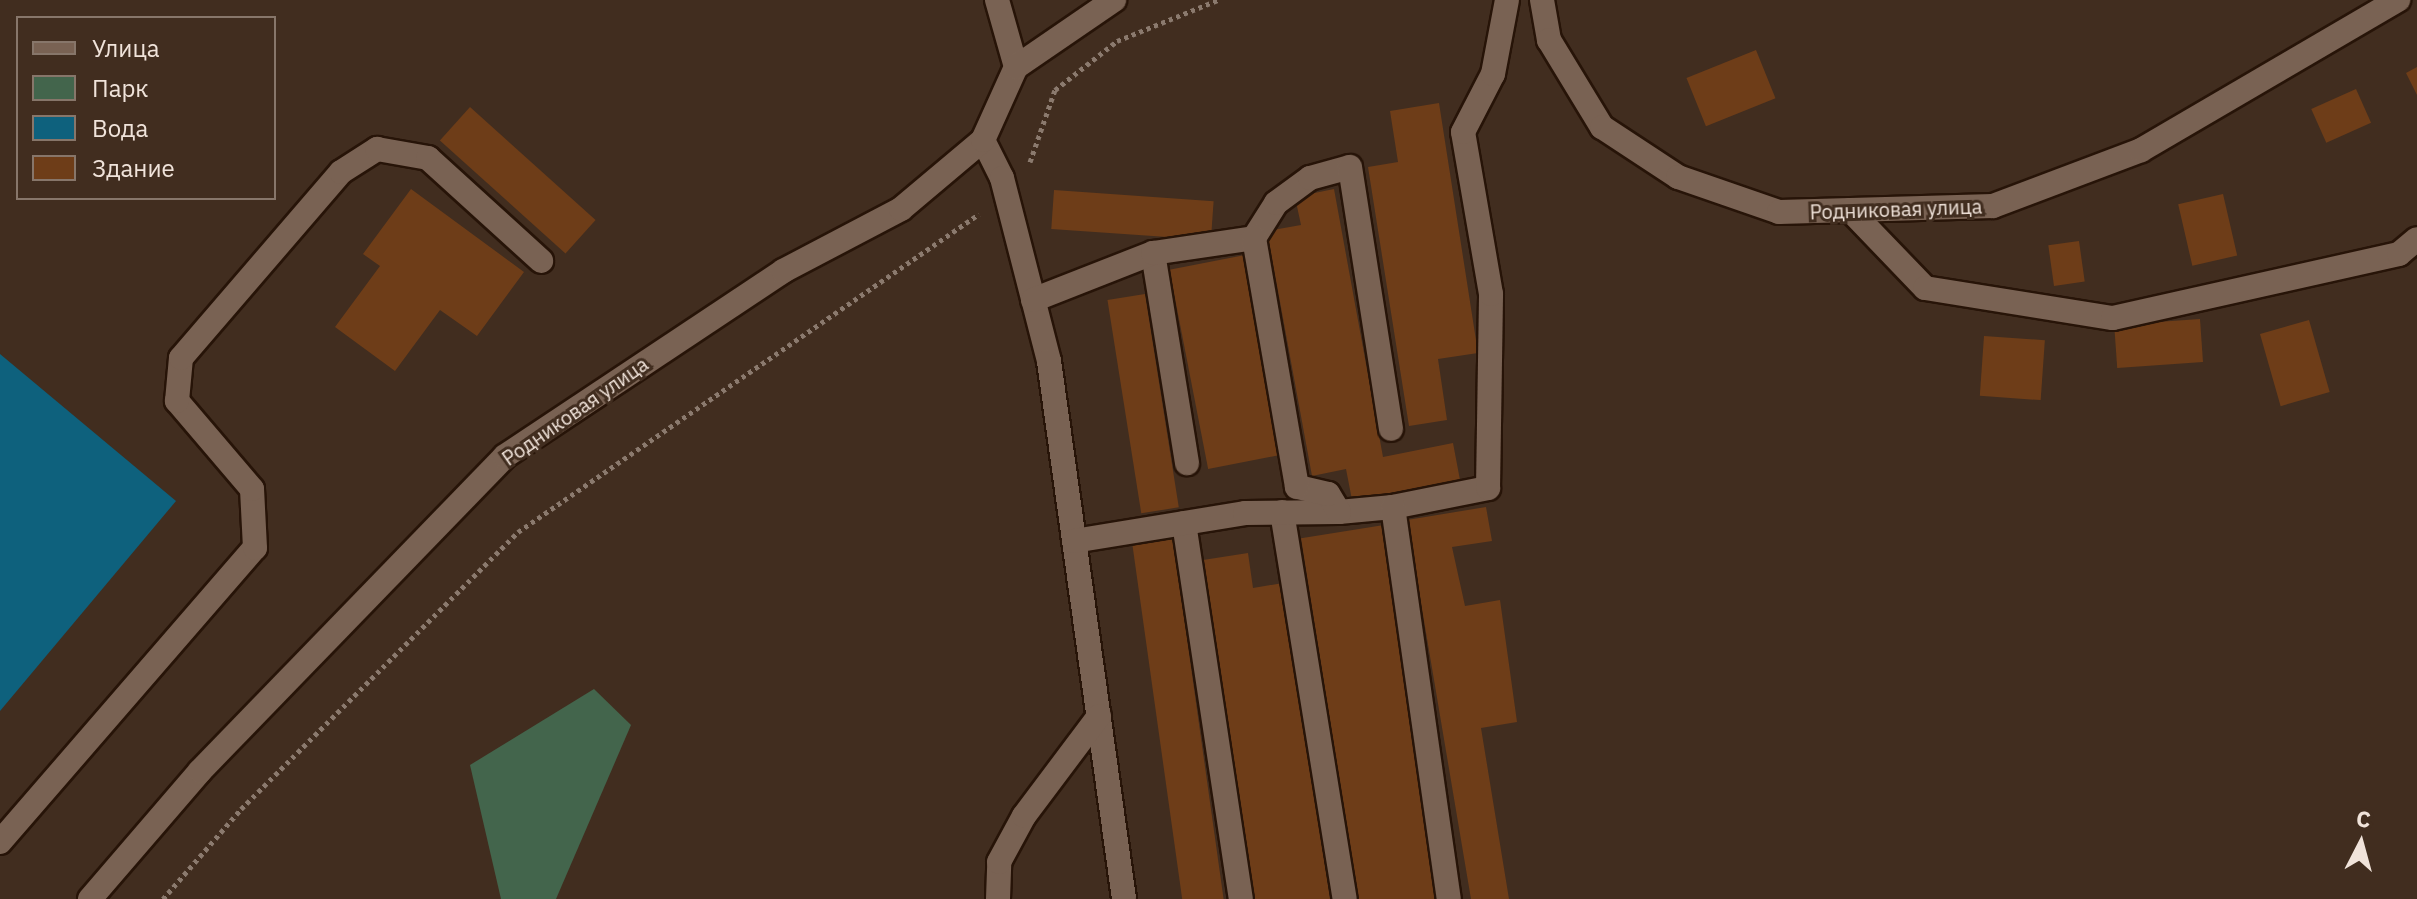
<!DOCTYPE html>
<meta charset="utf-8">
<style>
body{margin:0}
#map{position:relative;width:2417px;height:899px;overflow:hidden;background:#412d1f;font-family:"IBM Plex Sans",sans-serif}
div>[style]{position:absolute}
.green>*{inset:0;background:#43654c}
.water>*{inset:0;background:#0e617d}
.building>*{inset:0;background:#6e3d18;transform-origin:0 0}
.path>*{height:5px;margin-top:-2.5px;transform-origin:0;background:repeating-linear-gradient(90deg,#8b7a6e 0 4px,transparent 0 8px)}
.roads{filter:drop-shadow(2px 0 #271408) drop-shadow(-2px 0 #271408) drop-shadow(0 2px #271408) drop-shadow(0 -2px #271408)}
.minor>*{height:24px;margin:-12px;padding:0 12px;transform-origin:12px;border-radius:12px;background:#796253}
span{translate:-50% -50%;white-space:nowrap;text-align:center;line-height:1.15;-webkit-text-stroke:6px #412d1f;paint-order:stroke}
.street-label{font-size:20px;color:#f0e3da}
.legend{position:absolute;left:16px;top:16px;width:260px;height:184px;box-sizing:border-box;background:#412d1f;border:2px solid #87766a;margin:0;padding:10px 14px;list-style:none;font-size:24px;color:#f0e3da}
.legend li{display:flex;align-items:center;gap:16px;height:40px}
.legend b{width:40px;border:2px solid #87766a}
.north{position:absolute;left:2321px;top:803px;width:80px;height:80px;-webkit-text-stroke:6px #412d1f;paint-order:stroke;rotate:6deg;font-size:22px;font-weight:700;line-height:32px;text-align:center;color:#f0e3da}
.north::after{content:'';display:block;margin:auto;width:28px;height:36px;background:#f0e3da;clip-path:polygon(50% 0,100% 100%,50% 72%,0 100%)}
</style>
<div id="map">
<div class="green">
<div style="clip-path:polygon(594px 689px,631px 725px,556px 899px,501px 899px,470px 765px)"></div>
</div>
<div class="water">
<div style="clip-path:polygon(0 354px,176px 501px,0 711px)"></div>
</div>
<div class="building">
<div style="left:1756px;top:50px;width:52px;height:75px;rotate:68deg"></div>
<div style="clip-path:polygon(2417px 67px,2417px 95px,2406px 73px)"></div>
<div style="left:2356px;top:89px;width:37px;height:49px;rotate:66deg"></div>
<div style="clip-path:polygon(1439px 103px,1478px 353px,1438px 359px,1447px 420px,1409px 426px,1368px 167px,1398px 162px,1390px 111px)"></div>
<div style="left:470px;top:107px;width:169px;height:45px;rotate:42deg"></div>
<div style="clip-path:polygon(411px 189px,524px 272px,477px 336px,440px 310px,395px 371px,335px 327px,380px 266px,363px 254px)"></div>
<div style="clip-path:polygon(1334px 189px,1383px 457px,1453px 443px,1460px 480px,1352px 500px,1346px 469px,1312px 476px,1267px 231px,1301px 225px,1295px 197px)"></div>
<div style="left:1054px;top:190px;width:160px;height:39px;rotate:4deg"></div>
<div style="left:2223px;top:194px;width:63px;height:46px;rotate:77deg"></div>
<div style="left:2079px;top:241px;width:41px;height:31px;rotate:82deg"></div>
<div style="left:1245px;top:255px;width:203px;height:77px;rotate:79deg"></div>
<div style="left:1145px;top:294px;width:216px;height:38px;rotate:81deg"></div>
<div style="left:2200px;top:319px;width:43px;height:86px;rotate:86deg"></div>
<div style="left:2309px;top:320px;width:75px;height:51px;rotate:74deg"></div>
<div style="left:1984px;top:336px;width:61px;height:60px;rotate:4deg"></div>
<div style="clip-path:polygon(1486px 507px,1492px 541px,1452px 547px,1465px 606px,1500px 600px,1517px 722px,1481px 728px,1509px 899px,1471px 899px,1407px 520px)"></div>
<div style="left:1384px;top:525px;width:378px;height:84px;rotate:81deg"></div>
<div style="left:1173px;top:539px;width:364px;height:41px;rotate:82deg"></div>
<div style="clip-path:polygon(1248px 553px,1253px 588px,1283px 583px,1330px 899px,1254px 899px,1203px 560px)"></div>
</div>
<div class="path">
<div style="left:1030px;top:162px;width:76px;rotate:-70.9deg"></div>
<div style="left:1055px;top:90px;width:79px;rotate:-38.3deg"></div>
<div style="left:1117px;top:41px;width:109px;rotate:-22.1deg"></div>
<div style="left:163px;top:899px;width:119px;rotate:-49.1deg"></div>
<div style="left:241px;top:809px;width:392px;rotate:-45deg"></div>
<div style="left:518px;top:532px;width:560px;rotate:-34.6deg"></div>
</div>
<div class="roads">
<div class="minor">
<div style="left:997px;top:0;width:70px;rotate:74.2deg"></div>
<div style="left:1542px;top:0;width:41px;rotate:80.1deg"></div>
<div style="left:1549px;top:40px;width:102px;rotate:58.7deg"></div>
<div style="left:1602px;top:127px;width:91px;rotate:33.3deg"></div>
<div style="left:1678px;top:177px;width:107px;rotate:19.1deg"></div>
<div style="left:1779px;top:212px;width:214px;rotate:-1.6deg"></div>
<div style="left:1993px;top:206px;width:158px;rotate:-20.7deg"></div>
<div style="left:2141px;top:150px;width:298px;rotate:-30.3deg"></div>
<div style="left:983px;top:140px;width:42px;rotate:63.4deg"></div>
<div style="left:1002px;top:178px;width:189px;rotate:75.6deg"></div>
<div style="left:1049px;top:361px;width:543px;rotate:82.06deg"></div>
<div style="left:1850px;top:210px;width:108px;rotate:46.1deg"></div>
<div style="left:1925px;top:288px;width:190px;rotate:9.1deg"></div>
<div style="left:2113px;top:318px;width:293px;rotate:-12.6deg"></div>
<div style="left:2399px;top:254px;width:23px;rotate:-40deg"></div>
<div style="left:1153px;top:253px;width:213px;rotate:80.8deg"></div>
<div style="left:1033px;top:300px;width:129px;rotate:-21.4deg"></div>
<div style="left:1153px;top:253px;width:102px;rotate:-8.4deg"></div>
<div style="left:1254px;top:238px;width:41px;rotate:-57.8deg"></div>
<div style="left:1276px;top:203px;width:42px;rotate:-36.3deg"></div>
<div style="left:1310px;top:178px;width:41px;rotate:-15.4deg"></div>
<div style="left:1350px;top:167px;width:265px;rotate:81.1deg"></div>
<div style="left:1393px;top:507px;width:97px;rotate:-11.3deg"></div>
<div style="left:1488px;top:488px;width:194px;rotate:-89.1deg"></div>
<div style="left:1491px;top:294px;width:164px;rotate:-99.8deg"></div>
<div style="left:1463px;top:132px;width:65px;rotate:-62.7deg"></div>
<div style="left:1493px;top:74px;width:75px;rotate:-79.3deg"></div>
<div style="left:1282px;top:512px;width:392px;rotate:80.8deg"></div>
<div style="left:1339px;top:512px;width:54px;rotate:-5.3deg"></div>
<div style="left:1393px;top:507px;width:396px;rotate:81.9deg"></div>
<div style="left:1184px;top:523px;width:380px;rotate:81.4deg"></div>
<div style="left:1074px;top:541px;width:173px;rotate:-9.3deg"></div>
<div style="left:1245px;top:513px;width:94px;rotate:-0.6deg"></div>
<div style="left:1339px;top:512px;width:21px;rotate:-121deg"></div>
<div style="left:1328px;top:494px;width:32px;rotate:-167deg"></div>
<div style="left:1297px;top:487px;width:253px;rotate:-99.8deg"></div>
<div style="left:0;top:842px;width:389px;rotate:-49.1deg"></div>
<div style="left:255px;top:548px;width:59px;rotate:-92.9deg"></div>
<div style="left:252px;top:489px;width:116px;rotate:-130.4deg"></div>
<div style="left:177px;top:401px;width:43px;rotate:-84.7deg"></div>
<div style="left:181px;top:358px;width:245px;rotate:-49.3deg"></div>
<div style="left:341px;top:172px;width:43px;rotate:-32.6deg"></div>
<div style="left:377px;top:149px;width:52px;rotate:10deg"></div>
<div style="left:428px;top:158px;width:153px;rotate:42.3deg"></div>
<div style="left:90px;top:899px;width:169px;rotate:-49.3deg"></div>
<div style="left:200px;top:771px;width:438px;rotate:-45.9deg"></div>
<div style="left:505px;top:456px;width:334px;rotate:-33.6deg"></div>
<div style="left:783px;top:271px;width:133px;rotate:-27.7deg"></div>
<div style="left:901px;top:209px;width:107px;rotate:-40.1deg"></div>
<div style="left:983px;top:140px;width:80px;rotate:-65.7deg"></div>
<div style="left:1016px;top:67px;width:119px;rotate:-34.4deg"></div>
<div style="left:998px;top:899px;width:37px;rotate:-88deg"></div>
<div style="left:999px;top:862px;width:52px;rotate:-61.5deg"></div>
<div style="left:1024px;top:816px;width:125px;rotate:-53.1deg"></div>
</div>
</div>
<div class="street-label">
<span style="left:1896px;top:209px;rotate:-2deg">Родниковая улица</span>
<span style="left:575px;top:411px;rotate:-35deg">Родниковая улица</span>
</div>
<ul class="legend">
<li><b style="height:10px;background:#796253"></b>Улица</li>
<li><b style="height:22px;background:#43654c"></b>Парк</li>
<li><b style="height:22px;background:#0e617d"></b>Вода</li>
<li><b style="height:22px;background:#6e3d18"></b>Здание</li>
</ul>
<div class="north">С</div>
</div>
